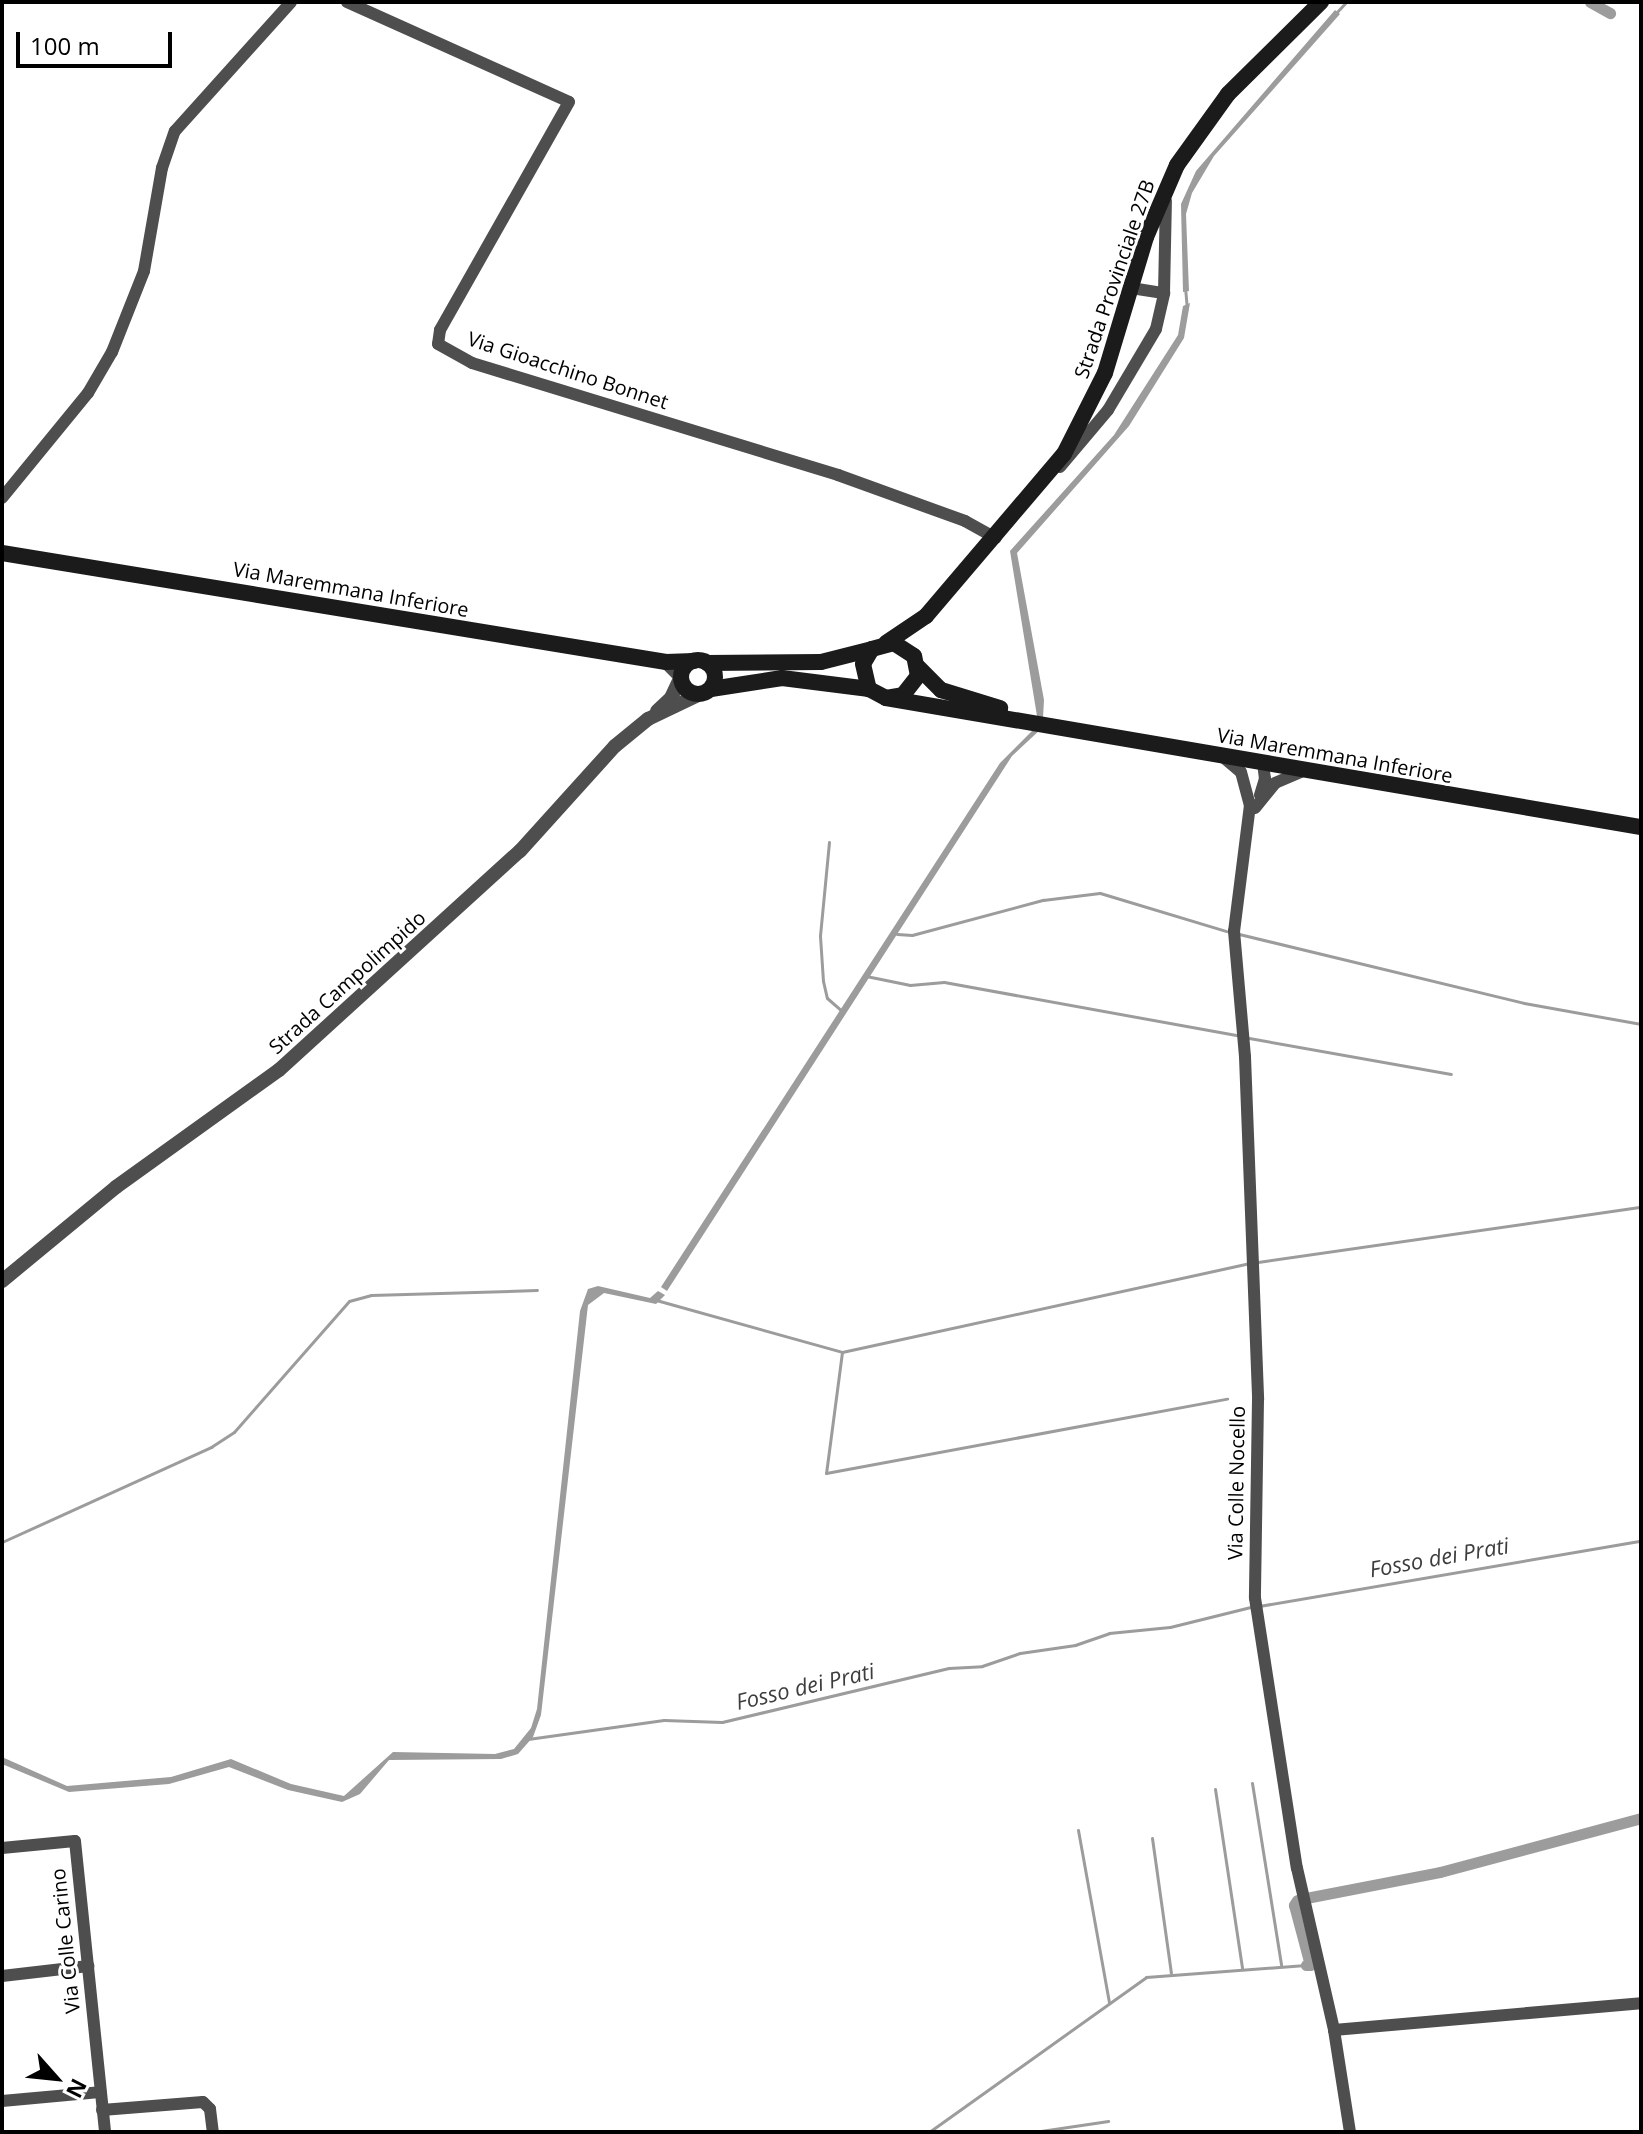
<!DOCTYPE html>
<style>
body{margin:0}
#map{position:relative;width:1643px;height:2134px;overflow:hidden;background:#fff;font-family:"Open Sans",sans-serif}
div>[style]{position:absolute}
.water>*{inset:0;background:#9c9c9c}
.stream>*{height:3px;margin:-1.5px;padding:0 1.5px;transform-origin:1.5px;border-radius:1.5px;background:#9c9c9c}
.canal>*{height:11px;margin:-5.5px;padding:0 5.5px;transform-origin:5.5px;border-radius:5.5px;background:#9c9c9c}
.minor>*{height:12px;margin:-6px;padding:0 6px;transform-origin:6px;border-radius:6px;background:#4e4e4e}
.tertiary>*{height:14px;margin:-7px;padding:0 7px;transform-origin:7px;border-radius:7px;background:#4e4e4e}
.secondary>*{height:16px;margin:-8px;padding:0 8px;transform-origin:8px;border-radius:8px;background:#1b1b1b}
.secondary>.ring{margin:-8px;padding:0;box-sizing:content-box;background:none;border:16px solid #1b1b1b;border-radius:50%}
span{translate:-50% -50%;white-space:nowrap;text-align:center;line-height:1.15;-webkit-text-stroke:6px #fff;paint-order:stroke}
.street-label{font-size:20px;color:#000}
.water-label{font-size:22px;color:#3d3d3d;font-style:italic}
.frame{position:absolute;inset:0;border:4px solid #000;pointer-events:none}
.north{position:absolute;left:16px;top:2038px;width:80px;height:80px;-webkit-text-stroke:6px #fff;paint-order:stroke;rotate:117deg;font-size:22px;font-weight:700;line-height:32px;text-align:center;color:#000}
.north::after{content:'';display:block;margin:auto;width:28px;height:36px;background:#000;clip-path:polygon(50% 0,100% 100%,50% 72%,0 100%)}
.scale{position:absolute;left:16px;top:32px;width:156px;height:36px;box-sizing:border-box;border:4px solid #000;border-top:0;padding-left:10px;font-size:24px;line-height:28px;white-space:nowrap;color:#000;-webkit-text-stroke:6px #fff;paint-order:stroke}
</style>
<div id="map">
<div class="water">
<div style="clip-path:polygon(1335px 10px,1340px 14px,1214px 156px,1192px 193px,1186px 214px,1189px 291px,1183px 292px,1181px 204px,1196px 171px)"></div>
<div style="clip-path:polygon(1190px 303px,1184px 338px,1129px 426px,1017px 553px,1044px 700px,1043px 718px,1037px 716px,1010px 551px,1114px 435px,1178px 335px,1183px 306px)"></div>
<div style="clip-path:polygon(1035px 728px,1041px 729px,1012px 756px,667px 1291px,661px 1287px,1000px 763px)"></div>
<div style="clip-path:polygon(598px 1286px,650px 1298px,658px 1291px,665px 1295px,656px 1304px,604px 1293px,588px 1305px,541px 1715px,533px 1737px,518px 1754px,501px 1759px,389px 1760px,360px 1794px,342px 1802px,288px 1790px,229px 1767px,169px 1784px,69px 1792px,2px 1764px,2px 1757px,67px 1786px,171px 1777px,231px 1759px,291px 1784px,344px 1796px,393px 1752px,495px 1754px,514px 1749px,531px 1728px,537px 1709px,580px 1311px,588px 1289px)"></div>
</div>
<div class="stream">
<div style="left:1335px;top:14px;width:16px;rotate:-47deg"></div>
<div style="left:1185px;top:287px;width:21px;rotate:85deg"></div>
<div style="left:829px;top:842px;width:94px;rotate:95.5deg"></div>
<div style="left:820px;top:936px;width:45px;rotate:86.2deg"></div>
<div style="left:823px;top:981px;width:17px;rotate:77deg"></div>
<div style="left:827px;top:998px;width:18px;rotate:41deg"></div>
<div style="left:897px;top:934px;width:15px;rotate:4deg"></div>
<div style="left:912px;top:935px;width:136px;rotate:-15deg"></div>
<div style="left:1043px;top:900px;width:57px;rotate:-7deg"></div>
<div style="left:1100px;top:893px;width:132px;rotate:16.8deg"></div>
<div style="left:1239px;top:934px;width:293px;rotate:13.6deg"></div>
<div style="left:1524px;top:1003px;width:119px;rotate:10.2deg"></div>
<div style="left:866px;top:976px;width:45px;rotate:11.6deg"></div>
<div style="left:910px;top:985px;width:34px;rotate:-5deg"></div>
<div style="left:944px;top:982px;width:301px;rotate:10.3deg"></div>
<div style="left:1249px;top:1038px;width:205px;rotate:10.1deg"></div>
<div style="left:1258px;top:1262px;width:387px;rotate:-8.2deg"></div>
<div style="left:656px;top:1300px;width:193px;rotate:15.6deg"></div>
<div style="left:842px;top:1352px;width:414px;rotate:-12.3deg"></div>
<div style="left:842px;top:1352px;width:122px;rotate:97.5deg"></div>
<div style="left:826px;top:1473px;width:408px;rotate:-10.5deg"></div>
<div style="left:2px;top:1542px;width:230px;rotate:-24.4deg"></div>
<div style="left:211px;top:1447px;width:27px;rotate:-33deg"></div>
<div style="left:234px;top:1432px;width:174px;rotate:-48.7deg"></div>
<div style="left:349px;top:1301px;width:23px;rotate:-15deg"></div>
<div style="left:371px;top:1295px;width:166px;rotate:-1.7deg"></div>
<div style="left:1259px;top:1606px;width:387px;rotate:-9.7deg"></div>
<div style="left:528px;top:1739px;width:137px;rotate:-8deg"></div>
<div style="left:664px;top:1720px;width:58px;rotate:2deg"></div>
<div style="left:722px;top:1722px;width:233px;rotate:-13.4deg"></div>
<div style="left:949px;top:1668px;width:33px;rotate:-3deg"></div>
<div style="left:982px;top:1666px;width:40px;rotate:-18.9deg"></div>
<div style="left:1020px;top:1653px;width:56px;rotate:-8.3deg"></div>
<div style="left:1075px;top:1645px;width:36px;rotate:-19deg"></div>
<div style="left:1109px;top:1633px;width:61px;rotate:-5.6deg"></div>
<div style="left:1170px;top:1627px;width:83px;rotate:-13.9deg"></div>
<div style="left:1252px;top:1783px;width:184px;rotate:80.9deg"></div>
<div style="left:1215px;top:1789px;width:181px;rotate:81.4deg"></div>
<div style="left:1078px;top:1830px;width:176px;rotate:79.8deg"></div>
<div style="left:1152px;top:1838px;width:136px;rotate:82deg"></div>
<div style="left:929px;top:2132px;width:267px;rotate:-35.5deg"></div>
<div style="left:1146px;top:1977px;width:160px;rotate:-4.3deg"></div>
<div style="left:1034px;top:2132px;width:75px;rotate:-8.5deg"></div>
</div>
<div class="canal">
<div style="left:1590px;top:2px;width:23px;rotate:29deg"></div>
<div style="left:1306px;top:1898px;width:136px;rotate:-11deg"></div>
<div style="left:1440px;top:1872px;width:208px;rotate:-15deg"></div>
<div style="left:1297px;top:1900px;width:6px;rotate:121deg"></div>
<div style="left:1294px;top:1905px;width:62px;rotate:75.1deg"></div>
<div style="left:1310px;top:1965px;width:4px;rotate:180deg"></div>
</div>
<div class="minor">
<div style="left:347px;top:2px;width:243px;rotate:24.2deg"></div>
<div style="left:569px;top:102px;width:262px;rotate:119.5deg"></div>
<div style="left:440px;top:330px;width:14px;rotate:98deg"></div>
<div style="left:438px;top:344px;width:39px;rotate:29deg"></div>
<div style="left:472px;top:363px;width:383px;rotate:17deg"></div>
<div style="left:838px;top:475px;width:135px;rotate:19.9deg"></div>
<div style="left:965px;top:521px;width:35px;rotate:29deg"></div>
<div style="left:1131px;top:288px;width:33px;rotate:9deg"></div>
<div style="left:1060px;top:467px;width:75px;rotate:-49.9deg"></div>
<div style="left:1108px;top:410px;width:94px;rotate:-59.3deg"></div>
<div style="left:1156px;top:329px;width:37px;rotate:-77deg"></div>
<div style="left:1164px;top:293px;width:92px;rotate:-88.8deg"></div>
<div style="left:2px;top:498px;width:136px;rotate:-50.7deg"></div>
<div style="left:88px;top:393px;width:48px;rotate:-59.7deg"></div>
<div style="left:112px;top:352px;width:87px;rotate:-68.4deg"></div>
<div style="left:144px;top:271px;width:105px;rotate:-80.1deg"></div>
<div style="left:162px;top:168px;width:39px;rotate:-71deg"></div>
<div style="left:175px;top:131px;width:173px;rotate:-48deg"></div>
<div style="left:1223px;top:757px;width:23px;rotate:40deg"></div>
<div style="left:1241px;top:772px;width:34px;rotate:75deg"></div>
<div style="left:1250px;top:805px;width:127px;rotate:97.2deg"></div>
<div style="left:1234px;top:931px;width:126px;rotate:85deg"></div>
<div style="left:1245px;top:1057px;width:343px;rotate:87.8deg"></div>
<div style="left:1258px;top:1400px;width:198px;rotate:90.9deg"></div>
<div style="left:1255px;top:1598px;width:273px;rotate:81.2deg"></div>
<div style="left:1297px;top:1868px;width:166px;rotate:77.1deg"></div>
<div style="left:1334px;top:2030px;width:103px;rotate:81.1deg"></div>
<div style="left:1260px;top:795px;width:17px;rotate:-73deg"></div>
<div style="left:1265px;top:779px;width:16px;rotate:-97deg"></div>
<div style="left:1255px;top:808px;width:32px;rotate:-51deg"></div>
<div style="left:1275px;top:783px;width:28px;rotate:-23deg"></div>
<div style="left:2px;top:1848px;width:73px;rotate:-5.5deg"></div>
<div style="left:75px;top:1841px;width:293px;rotate:84.1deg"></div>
<div style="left:2px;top:1976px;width:87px;rotate:-6.6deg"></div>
<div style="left:1334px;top:2030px;width:308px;rotate:-5deg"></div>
<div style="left:2px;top:2101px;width:98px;rotate:-5.2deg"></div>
<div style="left:102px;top:2110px;width:101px;rotate:-4.5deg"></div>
<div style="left:203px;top:2102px;width:10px;rotate:45deg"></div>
<div style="left:210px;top:2109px;width:23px;rotate:83deg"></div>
</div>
<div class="tertiary">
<div style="left:657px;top:711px;width:19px;rotate:-43deg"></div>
<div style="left:671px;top:698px;width:23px;rotate:-65deg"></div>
<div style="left:681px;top:677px;width:21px;rotate:-135deg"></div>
<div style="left:2px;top:1281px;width:148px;rotate:-39.5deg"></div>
<div style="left:116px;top:1187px;width:201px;rotate:-35.7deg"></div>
<div style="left:279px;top:1070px;width:326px;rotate:-42.3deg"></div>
<div style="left:520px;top:851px;width:142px;rotate:-47.9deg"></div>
<div style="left:615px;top:746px;width:43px;rotate:-39.3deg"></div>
<div style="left:648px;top:719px;width:58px;rotate:-25.7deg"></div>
</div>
<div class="secondary">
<div style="left:2px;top:553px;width:673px;rotate:9.32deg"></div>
<div style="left:666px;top:662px;width:28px;rotate:-2deg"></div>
<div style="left:886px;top:643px;width:48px;rotate:-34deg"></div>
<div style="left:926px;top:616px;width:213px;rotate:-49.6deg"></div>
<div style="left:1064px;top:454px;width:91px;rotate:-63.2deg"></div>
<div style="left:1105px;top:373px;width:142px;rotate:-73.2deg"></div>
<div style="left:1146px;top:237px;width:78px;rotate:-66.7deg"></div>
<div style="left:1177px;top:165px;width:87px;rotate:-54.3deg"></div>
<div style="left:1228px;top:94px;width:131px;rotate:-44.7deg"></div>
<div class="ring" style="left:681px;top:660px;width:18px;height:18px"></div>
<div style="left:707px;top:663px;width:114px;rotate:-0.5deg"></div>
<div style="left:821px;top:662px;width:53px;rotate:-14.3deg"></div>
<div style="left:918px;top:667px;width:33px;rotate:45deg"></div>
<div style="left:941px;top:690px;width:62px;rotate:17deg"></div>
<div style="left:711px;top:689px;width:72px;rotate:-8.8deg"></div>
<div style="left:782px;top:678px;width:88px;rotate:7.2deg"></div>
<div style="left:886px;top:698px;width:17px;rotate:-10deg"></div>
<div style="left:903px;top:695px;width:24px;rotate:-52deg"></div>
<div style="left:918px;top:676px;width:20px;rotate:-101deg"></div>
<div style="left:914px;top:656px;width:24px;rotate:-147deg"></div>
<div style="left:894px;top:643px;width:23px;rotate:165deg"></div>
<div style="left:872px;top:649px;width:17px;rotate:121deg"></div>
<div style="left:863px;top:664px;width:26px;rotate:77deg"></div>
<div style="left:869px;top:689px;width:19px;rotate:28deg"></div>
<div style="left:886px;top:698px;width:766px;rotate:9.7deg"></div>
</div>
<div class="street-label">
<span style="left:1114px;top:279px;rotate:-71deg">Strada Provinciale 27B</span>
<span style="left:568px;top:370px;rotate:18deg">Via Gioacchino Bonnet</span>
<span style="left:351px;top:589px;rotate:10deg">Via Maremmana Inferiore</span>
<span style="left:1335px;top:755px;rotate:10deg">Via Maremmana Inferiore</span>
<span style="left:347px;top:982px;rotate:-42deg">Strada Campolimpido</span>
<span style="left:1236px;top:1483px;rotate:-89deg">Via Colle Nocello</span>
<span style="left:65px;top:1941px;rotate:-96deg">Via Colle Carino</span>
</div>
<div class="water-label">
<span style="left:1439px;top:1557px;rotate:-10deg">Fosso dei Prati</span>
<span style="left:805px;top:1686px;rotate:-13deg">Fosso dei Prati</span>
</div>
<div class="frame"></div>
<div class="north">N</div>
<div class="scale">100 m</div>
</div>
